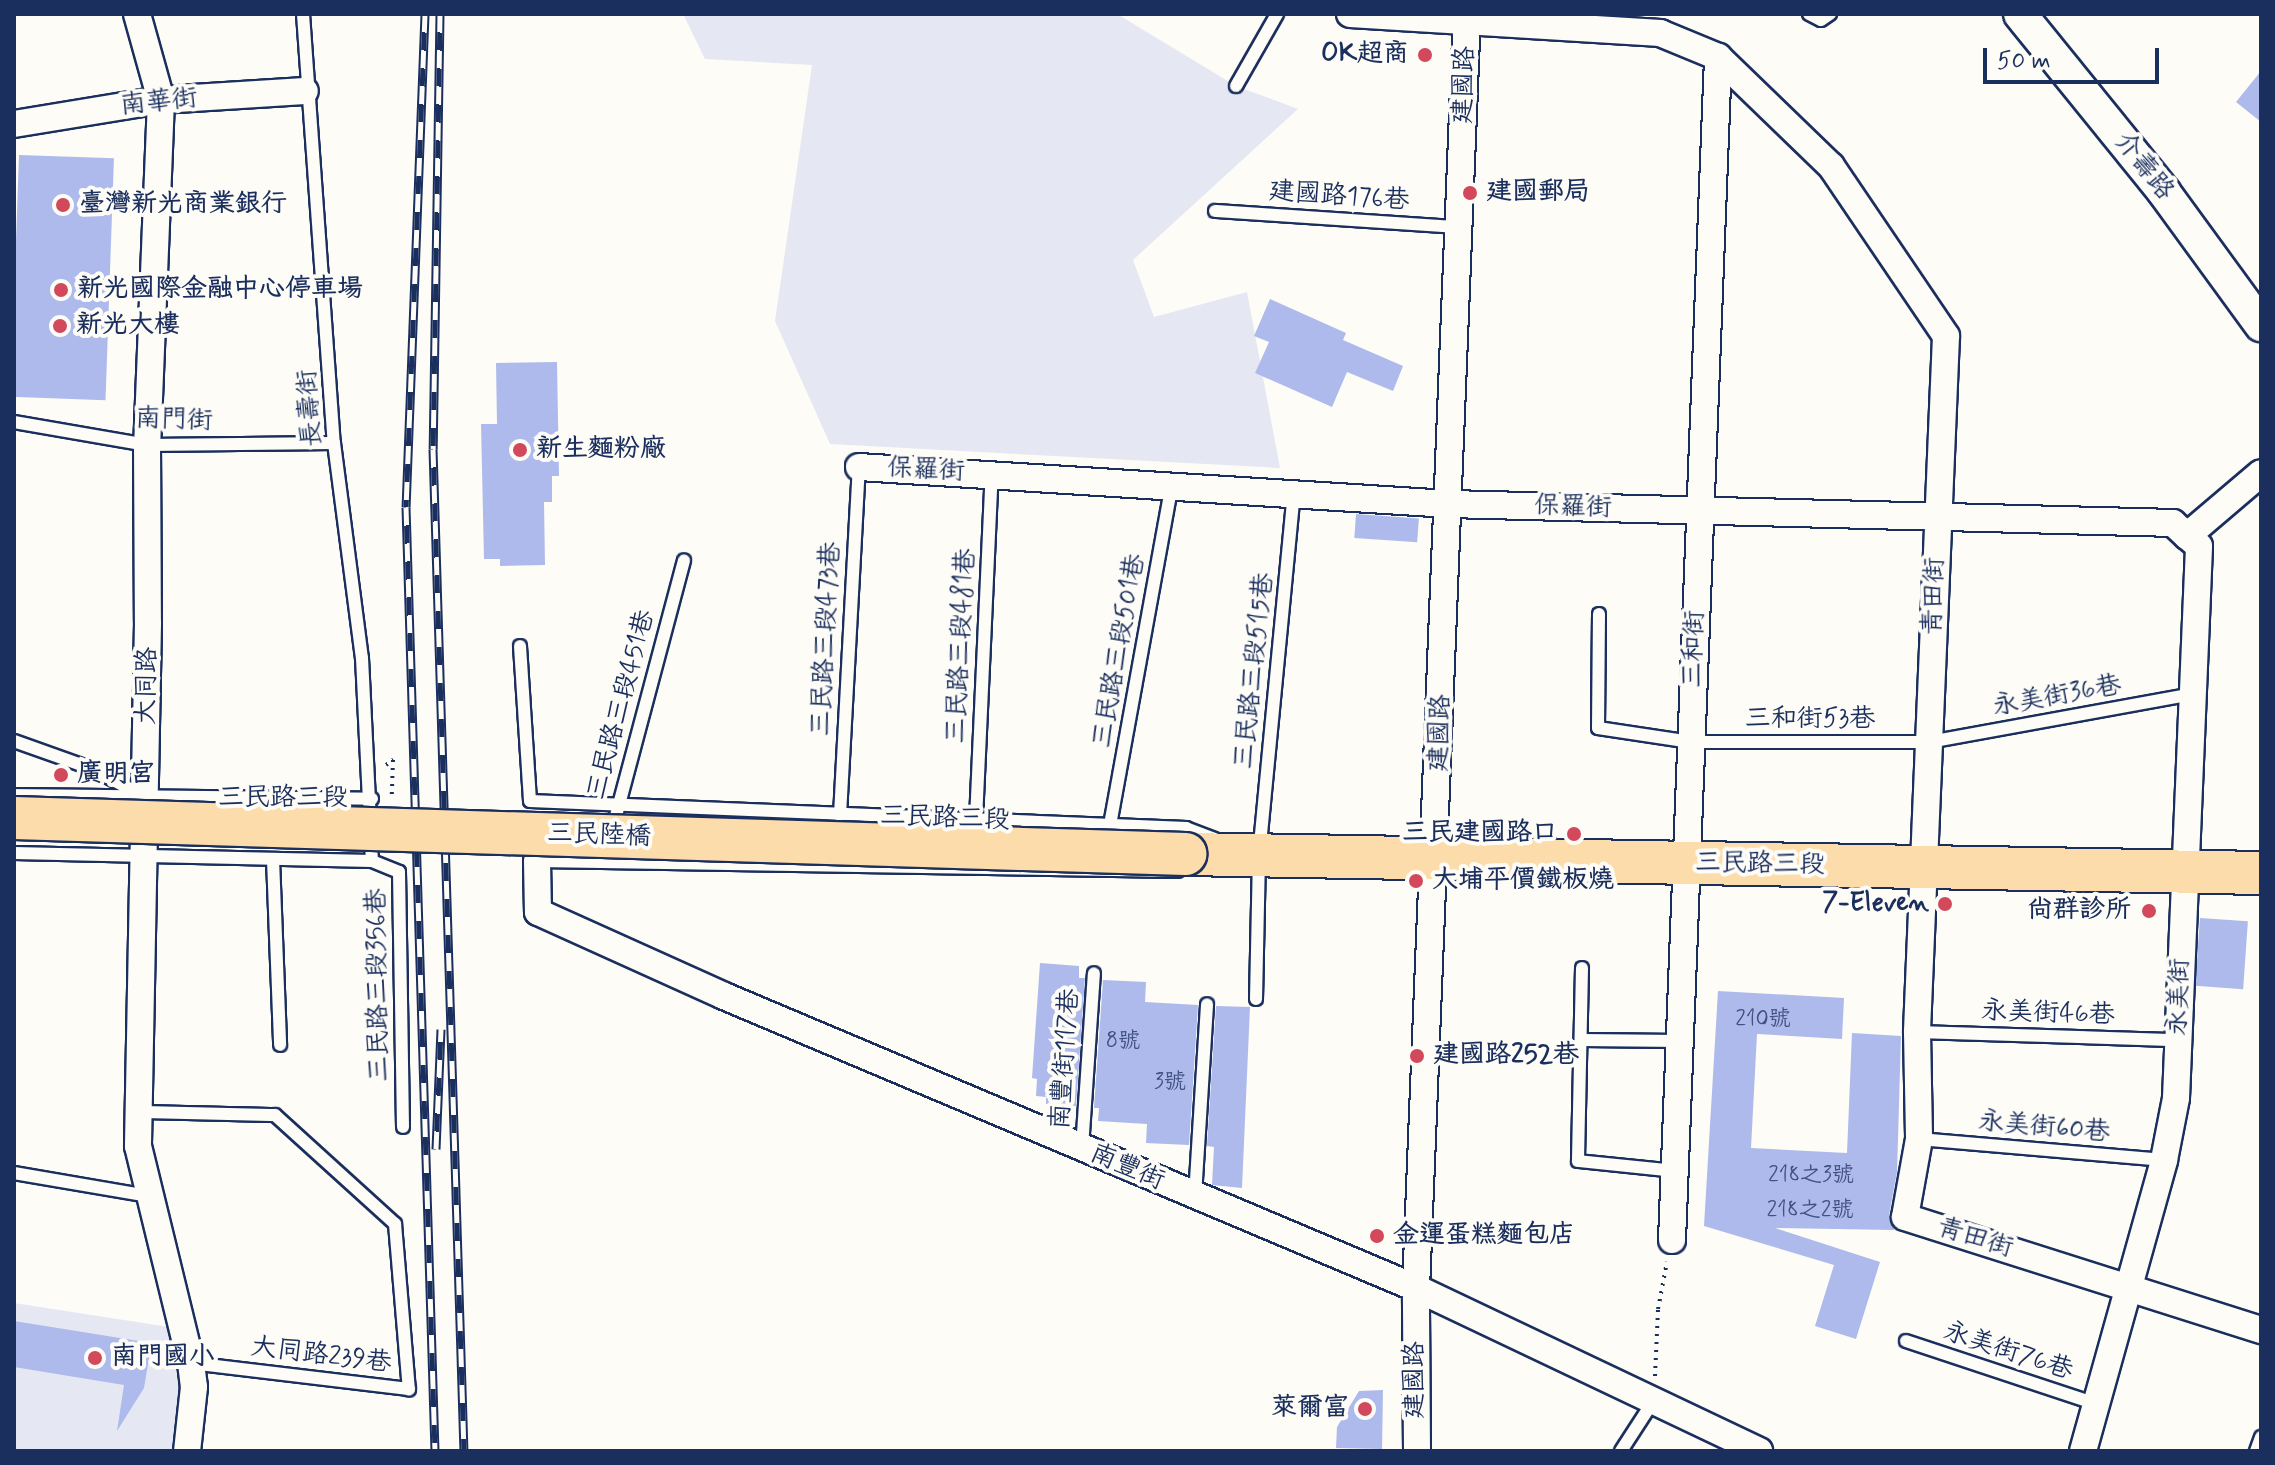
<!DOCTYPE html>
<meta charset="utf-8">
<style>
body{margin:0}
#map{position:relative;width:2275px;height:1465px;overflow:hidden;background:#fdfcf7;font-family:Mynerve,"LXGW WenKai TC",sans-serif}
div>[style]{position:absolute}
.built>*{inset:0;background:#e5e8f3}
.building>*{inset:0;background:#aebaeb;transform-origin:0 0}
.path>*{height:4px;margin-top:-2px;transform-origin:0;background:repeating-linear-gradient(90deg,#1b2f5e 0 2px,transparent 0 8px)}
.roads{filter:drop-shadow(2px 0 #1b2f5e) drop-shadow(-2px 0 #1b2f5e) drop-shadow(0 2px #1b2f5e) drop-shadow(0 -2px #1b2f5e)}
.service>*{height:12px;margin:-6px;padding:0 6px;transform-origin:6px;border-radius:6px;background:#fdfcf7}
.minor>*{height:26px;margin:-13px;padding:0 13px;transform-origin:13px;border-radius:13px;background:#fdfcf7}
.tertiary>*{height:32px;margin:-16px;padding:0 16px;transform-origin:16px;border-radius:16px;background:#fdfcf7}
.primary>*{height:42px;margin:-21px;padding:0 21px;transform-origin:21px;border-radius:21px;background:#fddcac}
.rail>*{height:9px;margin-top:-4.5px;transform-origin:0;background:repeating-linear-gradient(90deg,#fdfcf7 0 18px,#1b2f5e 0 36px);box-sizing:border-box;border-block:2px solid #1b2f5e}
.bridges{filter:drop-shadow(2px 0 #1b2f5e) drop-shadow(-2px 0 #1b2f5e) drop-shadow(0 2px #1b2f5e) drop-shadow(0 -2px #1b2f5e)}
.primary-bridge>*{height:42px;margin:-21px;padding:0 21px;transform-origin:21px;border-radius:21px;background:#fddcac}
.dots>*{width:22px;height:22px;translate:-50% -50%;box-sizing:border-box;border:4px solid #fdfcf7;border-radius:50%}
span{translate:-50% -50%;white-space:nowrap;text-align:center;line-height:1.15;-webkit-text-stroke:8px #fdfcf7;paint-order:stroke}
.number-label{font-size:22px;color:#405281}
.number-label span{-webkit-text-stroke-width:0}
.poi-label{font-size:26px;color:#1b2f5e;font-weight:700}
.right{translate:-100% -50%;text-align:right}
.left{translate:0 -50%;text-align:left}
.street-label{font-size:26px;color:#1b2f5e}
.frame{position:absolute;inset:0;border:16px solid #1b2f5e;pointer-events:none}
.scale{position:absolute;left:1983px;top:48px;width:176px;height:36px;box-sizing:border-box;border:4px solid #1b2f5e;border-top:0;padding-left:10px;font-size:24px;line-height:28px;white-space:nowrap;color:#1b2f5e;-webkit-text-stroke:6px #fdfcf7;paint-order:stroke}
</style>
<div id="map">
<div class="built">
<div style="clip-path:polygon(683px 14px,1117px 14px,1236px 86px,1298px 109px,1133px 260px,1154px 317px,1247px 292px,1280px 468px,830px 444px,775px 321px,812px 65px,705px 59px)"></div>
<div style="clip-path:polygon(14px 1303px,169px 1327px,185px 1389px,175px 1451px,14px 1451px)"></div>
</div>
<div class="building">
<div style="clip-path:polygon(2261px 71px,2261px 122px,2236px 102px)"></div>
<div style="left:19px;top:155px;width:95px;height:242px;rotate:2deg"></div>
<div style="clip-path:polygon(1270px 299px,1346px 333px,1343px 340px,1403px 366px,1393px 391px,1347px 372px,1332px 407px,1255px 373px,1269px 342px,1254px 336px)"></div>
<div style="clip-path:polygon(557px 362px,559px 476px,552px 476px,552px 502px,544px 502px,545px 565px,500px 566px,500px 559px,484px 559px,481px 424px,497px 424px,496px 363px)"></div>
<div style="left:1356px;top:514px;width:63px;height:24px;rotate:4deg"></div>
<div style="left:2200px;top:918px;width:48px;height:68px;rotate:4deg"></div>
<div style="clip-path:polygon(1040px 963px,1079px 966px,1079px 978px,1085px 978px,1076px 1106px,1046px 1104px,1046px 1097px,1036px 1096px,1037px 1079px,1032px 1078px)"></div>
<div style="clip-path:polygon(1103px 980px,1146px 982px,1145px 1002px,1198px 1005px,1189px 1145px,1146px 1143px,1147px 1124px,1098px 1121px,1099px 1108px,1094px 1108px)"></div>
<div style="clip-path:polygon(1718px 991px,1844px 998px,1842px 1039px,1757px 1034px,1751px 1148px,1847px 1153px,1852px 1033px,1901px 1036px,1897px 1172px,1889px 1215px,1894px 1230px,1775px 1228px,1880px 1262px,1856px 1339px,1815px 1326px,1834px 1265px,1704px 1226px)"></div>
<div style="clip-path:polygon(1216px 1006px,1250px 1007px,1242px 1188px,1212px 1185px,1214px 1147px,1207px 1146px)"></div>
<div style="clip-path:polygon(14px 1321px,145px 1342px,149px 1358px,144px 1388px,117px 1431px,124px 1385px,14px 1367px)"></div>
<div style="clip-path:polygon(1383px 1390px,1382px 1449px,1336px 1448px,1337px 1427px,1359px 1391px)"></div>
</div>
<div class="path">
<div style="left:386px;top:765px;width:9px;rotate:-36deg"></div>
<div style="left:393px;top:760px;width:36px;rotate:92deg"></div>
<div style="left:1655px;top:1376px;width:67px;rotate:-87.4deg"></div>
<div style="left:1658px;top:1309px;width:48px;rotate:-79.2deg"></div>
</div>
<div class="roads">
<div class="service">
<div style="left:303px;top:14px;width:430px;rotate:85.9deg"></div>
<div style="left:334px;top:443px;width:217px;rotate:82.6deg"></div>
<div style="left:362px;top:658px;width:203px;rotate:87.2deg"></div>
<div style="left:1809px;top:14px;width:13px;rotate:27deg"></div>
<div style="left:1821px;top:20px;width:11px;rotate:-34deg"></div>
<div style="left:1236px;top:86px;width:83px;rotate:-60.3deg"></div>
<div style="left:1215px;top:211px;width:245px;rotate:3.8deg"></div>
<div style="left:14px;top:422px;width:135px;rotate:9.8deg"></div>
<div style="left:147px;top:445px;width:187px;rotate:-0.6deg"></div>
<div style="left:1599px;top:614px;width:114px;rotate:90.5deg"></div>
<div style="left:1598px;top:728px;width:94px;rotate:8.6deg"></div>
<div style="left:1691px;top:742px;width:238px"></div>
<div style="left:1929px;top:742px;width:267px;rotate:-10.3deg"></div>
<div style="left:520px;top:646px;width:155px;rotate:86.3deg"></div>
<div style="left:530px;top:801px;width:657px;rotate:2.36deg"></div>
<div style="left:1186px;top:828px;width:31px;rotate:21deg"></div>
<div style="left:14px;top:741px;width:84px;rotate:19.5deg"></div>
<div style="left:93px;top:769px;width:57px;rotate:28.4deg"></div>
<div style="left:14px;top:795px;width:358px;rotate:0.6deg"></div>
<div style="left:840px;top:815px;width:349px;rotate:-86.9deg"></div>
<div style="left:976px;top:820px;width:346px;rotate:-87.4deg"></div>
<div style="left:1110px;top:825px;width:347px;rotate:-79.7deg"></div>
<div style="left:612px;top:831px;width:280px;rotate:-75.1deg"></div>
<div style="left:14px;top:853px;width:358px;rotate:1.3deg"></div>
<div style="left:372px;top:861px;width:29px;rotate:22deg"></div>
<div style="left:399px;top:872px;width:255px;rotate:89.1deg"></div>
<div style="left:273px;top:859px;width:186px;rotate:87.8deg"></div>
<div style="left:537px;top:861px;width:641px;rotate:0.89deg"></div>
<div style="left:1582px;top:968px;width:193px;rotate:91.2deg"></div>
<div style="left:1578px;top:1161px;width:97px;rotate:5.9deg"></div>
<div style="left:1256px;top:999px;width:144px;rotate:-88.8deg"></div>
<div style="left:1259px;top:855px;width:363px;rotate:-84.5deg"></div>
<div style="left:1917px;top:1032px;width:261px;rotate:1.8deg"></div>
<div style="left:1582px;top:1040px;width:98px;rotate:0.6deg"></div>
<div style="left:139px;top:1112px;width:136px;rotate:1.3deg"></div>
<div style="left:275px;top:1115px;width:162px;rotate:42.2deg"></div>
<div style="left:395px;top:1224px;width:166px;rotate:85.2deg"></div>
<div style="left:409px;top:1389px;width:220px;rotate:-173.2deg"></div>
<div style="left:1919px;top:1139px;width:246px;rotate:4.9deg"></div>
<div style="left:1082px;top:1148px;width:175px;rotate:-86.1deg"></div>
<div style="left:14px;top:1173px;width:137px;rotate:9.7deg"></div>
<div style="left:1195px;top:1196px;width:192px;rotate:-86.4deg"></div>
<div style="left:1906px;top:1341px;width:200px;rotate:18.3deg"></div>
<div style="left:1621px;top:1451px;width:61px;rotate:-57.1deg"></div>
<div style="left:2256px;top:1451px;width:15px;rotate:-70deg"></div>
</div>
<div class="minor">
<div style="left:137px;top:14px;width:89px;rotate:74.4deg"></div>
<div style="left:161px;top:100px;width:345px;rotate:92.3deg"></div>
<div style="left:147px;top:445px;width:178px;rotate:89.7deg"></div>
<div style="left:148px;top:623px;width:523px;rotate:91.1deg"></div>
<div style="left:138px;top:1146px;width:223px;rotate:76.3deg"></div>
<div style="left:191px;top:1363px;width:24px;rotate:83deg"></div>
<div style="left:194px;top:1387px;width:64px;rotate:96.2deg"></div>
<div style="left:1350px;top:14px;width:311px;rotate:3.5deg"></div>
<div style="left:1660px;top:33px;width:63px;rotate:22.5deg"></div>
<div style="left:1718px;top:57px;width:157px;rotate:44deg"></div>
<div style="left:1831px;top:166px;width:205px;rotate:55.9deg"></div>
<div style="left:1946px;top:336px;width:697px;rotate:92.39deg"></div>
<div style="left:1917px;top:1032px;width:107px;rotate:88.9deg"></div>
<div style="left:1919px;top:1139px;width:79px;rotate:100.2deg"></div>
<div style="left:1905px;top:1217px;width:374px;rotate:17.6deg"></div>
<div style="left:14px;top:124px;width:149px;rotate:-9.3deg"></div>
<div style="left:161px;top:100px;width:144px;rotate:-3.6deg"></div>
<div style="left:859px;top:467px;width:591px;rotate:3.59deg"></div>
<div style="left:1449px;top:504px;width:724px;rotate:1.5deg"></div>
<div style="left:2173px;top:523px;width:19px;rotate:43deg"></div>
<div style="left:2187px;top:536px;width:97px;rotate:-40.4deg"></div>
<div style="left:537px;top:861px;width:51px;rotate:88.9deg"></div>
<div style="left:538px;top:912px;width:204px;rotate:24.3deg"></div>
<div style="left:724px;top:996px;width:751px;rotate:22.88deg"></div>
<div style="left:1416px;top:1288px;width:380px;rotate:25.4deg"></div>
<div style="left:1672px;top:1240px;width:1184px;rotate:-87.77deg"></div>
<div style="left:1417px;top:1451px;width:163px;rotate:-90.4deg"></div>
<div style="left:1416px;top:1288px;width:1275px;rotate:-87.71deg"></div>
<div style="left:2083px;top:1451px;width:302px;rotate:-74.4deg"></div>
<div style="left:2164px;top:1160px;width:63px;rotate:-79deg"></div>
<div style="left:2176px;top:1098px;width:552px;rotate:-87.61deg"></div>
<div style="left:2199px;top:546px;width:16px;rotate:-140deg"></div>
</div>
<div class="tertiary">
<div style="left:2020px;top:14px;width:229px;rotate:51deg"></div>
<div style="left:2164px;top:192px;width:165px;rotate:53.9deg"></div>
</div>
<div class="primary">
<div style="left:1185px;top:854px;width:1076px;rotate:1.01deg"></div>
</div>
</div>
<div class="rail">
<div style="left:425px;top:14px;width:493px;rotate:92.2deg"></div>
<div style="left:406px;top:507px;width:944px;rotate:88.24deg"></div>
<div style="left:440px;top:14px;width:435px;rotate:90.9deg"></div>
<div style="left:433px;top:449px;width:1002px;rotate:88.23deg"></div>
<div style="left:436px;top:1149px;width:120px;rotate:-87.6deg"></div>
</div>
<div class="bridges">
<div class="primary-bridge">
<div style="left:14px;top:818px;width:1172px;rotate:1.76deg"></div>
</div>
</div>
<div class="dots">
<div style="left:1425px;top:55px;background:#d1495b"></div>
<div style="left:1470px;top:193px;background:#d1495b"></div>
<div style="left:63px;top:205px;background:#d1495b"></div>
<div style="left:61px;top:290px;background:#d1495b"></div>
<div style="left:60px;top:326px;background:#d1495b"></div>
<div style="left:520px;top:450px;background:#d1495b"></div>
<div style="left:61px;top:775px;background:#d1495b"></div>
<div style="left:1574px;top:834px;background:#d1495b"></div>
<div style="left:1416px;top:881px;background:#d1495b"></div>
<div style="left:1945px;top:904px;background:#d1495b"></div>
<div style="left:2149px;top:911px;background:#d1495b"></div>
<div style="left:1417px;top:1056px;background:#d1495b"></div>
<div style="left:1377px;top:1236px;background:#d1495b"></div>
<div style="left:95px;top:1358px;background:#d1495b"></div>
<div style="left:1365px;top:1409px;background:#d1495b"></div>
</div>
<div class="number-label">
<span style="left:1763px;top:1020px">210號</span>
<span style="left:1123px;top:1042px">8號</span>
<span style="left:1170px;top:1083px">3號</span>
<span style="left:1811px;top:1176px">218之3號</span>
<span style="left:1810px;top:1211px">218之2號</span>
</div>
<div class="poi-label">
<span class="right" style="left:1409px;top:55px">OK超商</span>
<span class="left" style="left:1486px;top:193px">建國郵局</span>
<span class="left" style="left:79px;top:205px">臺灣新光商業銀行</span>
<span class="left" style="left:77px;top:290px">新光國際金融中心停車場</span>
<span class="left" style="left:76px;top:326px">新光大樓</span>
<span class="left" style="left:536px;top:450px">新生麵粉廠</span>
<span class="left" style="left:77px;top:775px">廣明宮</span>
<span class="right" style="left:1558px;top:834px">三民建國路口</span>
<span class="left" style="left:1432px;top:881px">大埔平價鐵板燒</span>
<span class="right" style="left:1929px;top:904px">7-Eleven</span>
<span class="right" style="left:2131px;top:911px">尚群診所</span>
<span class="left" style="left:1433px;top:1056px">建國路252巷</span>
<span class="left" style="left:1393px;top:1236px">金運蛋糕麵包店</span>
<span class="left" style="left:111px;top:1358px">南門國小</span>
<span class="right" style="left:1349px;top:1409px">萊爾富</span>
</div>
<div class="street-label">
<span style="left:1465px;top:85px;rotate:-88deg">建國路</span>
<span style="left:159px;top:103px;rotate:-6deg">南華街</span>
<span style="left:2143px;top:167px;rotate:51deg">介壽路</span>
<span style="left:1339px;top:197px;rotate:4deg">建國路176巷</span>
<span style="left:311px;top:408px;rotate:-94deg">長壽街</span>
<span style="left:174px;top:421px;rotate:2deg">南門街</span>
<span style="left:926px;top:471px;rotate:3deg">保羅街</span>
<span style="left:1573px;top:508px;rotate:2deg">保羅街</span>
<span style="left:1935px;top:596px;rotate:-88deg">青田街</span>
<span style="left:827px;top:639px;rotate:-87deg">三民路三段473巷</span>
<span style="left:962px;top:646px;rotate:-87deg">三民路三段481巷</span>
<span style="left:1695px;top:649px;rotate:-88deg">三和街</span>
<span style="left:1120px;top:651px;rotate:-80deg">三民路三段501巷</span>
<span style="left:1255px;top:671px;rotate:-84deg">三民路三段515巷</span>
<span style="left:148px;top:686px;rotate:-89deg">大同路</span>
<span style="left:2057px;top:697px;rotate:-10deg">永美街36巷</span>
<span style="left:622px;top:705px;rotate:-75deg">三民路三段451巷</span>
<span style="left:1810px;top:720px">三和街53巷</span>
<span style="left:1441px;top:733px;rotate:-88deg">建國路</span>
<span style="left:283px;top:799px">三民路三段</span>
<span style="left:945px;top:819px;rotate:2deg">三民路三段</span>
<span style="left:599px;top:836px;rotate:2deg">三民陸橋</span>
<span style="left:1760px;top:865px;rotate:1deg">三民路三段</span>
<span style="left:379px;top:985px;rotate:-91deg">三民路三段356巷</span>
<span style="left:2180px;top:997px;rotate:-88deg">永美街</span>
<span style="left:2048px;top:1014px;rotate:2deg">永美街46巷</span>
<span style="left:1066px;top:1059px;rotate:-86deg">南豐街117巷</span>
<span style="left:2044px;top:1128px;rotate:5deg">永美街60巷</span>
<span style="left:1127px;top:1168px;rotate:23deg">南豐街</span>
<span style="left:1975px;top:1239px;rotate:17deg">青田街</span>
<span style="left:2008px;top:1352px;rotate:18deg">永美街76巷</span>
<span style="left:321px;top:1356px;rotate:7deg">大同路239巷</span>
<span style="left:1416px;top:1380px;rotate:-90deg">建國路</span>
</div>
<div class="frame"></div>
<div class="scale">50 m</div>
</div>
